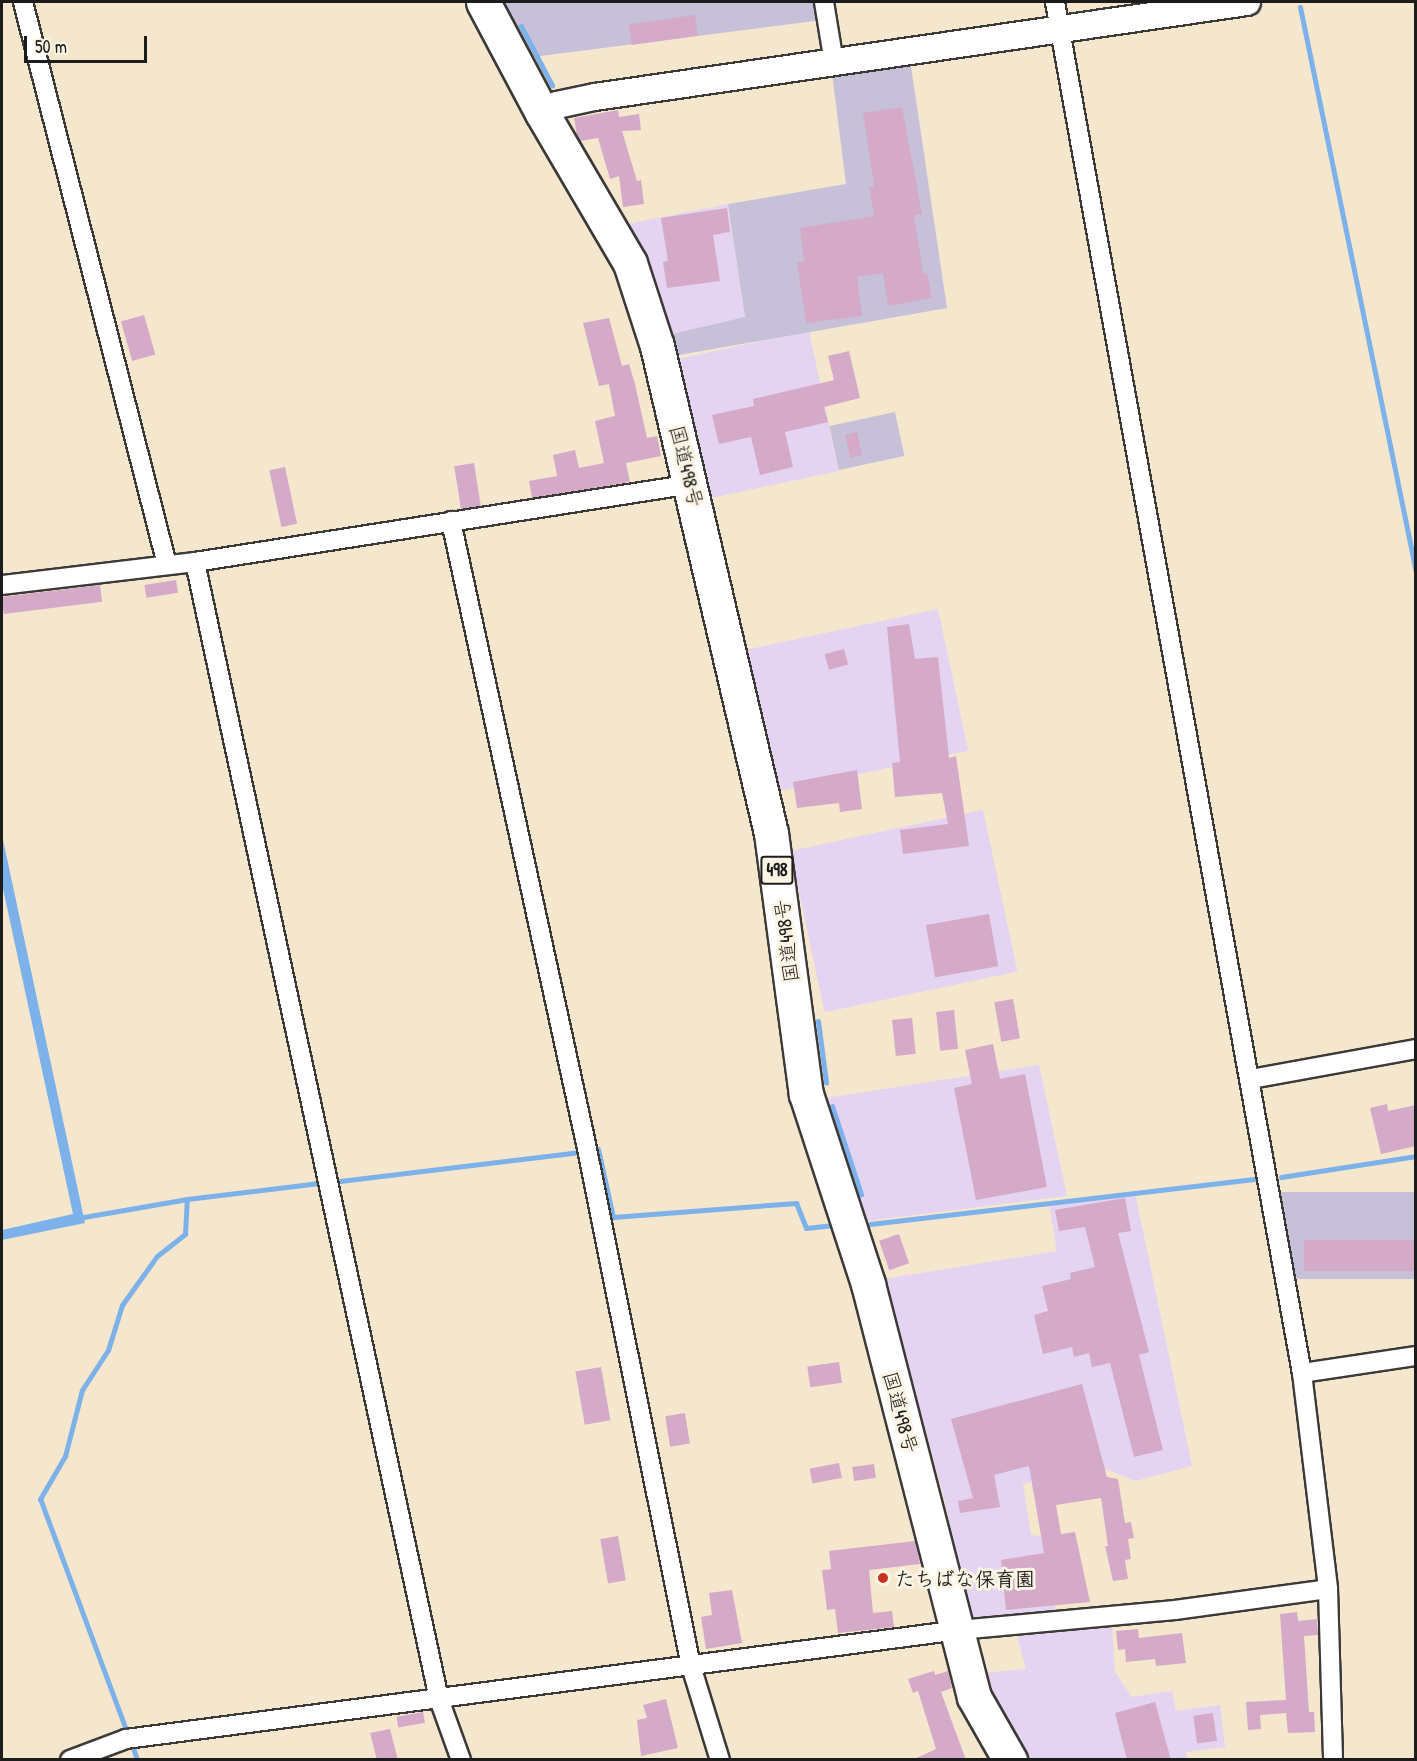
<!DOCTYPE html>
<meta charset="utf-8">
<style>
body{margin:0}
#map{position:relative;width:1417px;height:1761px;overflow:hidden;background:#f4e7cd;font-family:"Patrick Hand","Klee One",sans-serif}
div>[style]{position:absolute}
.built>*{inset:0;background:#e4d3f1;transform-origin:0 0}
.industrial>*{inset:0;background:#c6c0d9;transform-origin:0 0}
.water>*{inset:0;background:#7cb1ea}
.stream>*{height:5px;margin:-2.5px;padding:0 2.5px;transform-origin:2.5px;border-radius:2.5px;background:#7cb1ea}
.building>*{inset:0;background:#d5a9c8;transform-origin:0 0}
.roads{filter:drop-shadow(2px 0 #3c3a37) drop-shadow(-2px 0 #3c3a37) drop-shadow(0 2px #3c3a37) drop-shadow(0 -2px #3c3a37)}
.street>*{height:18px;margin:-9px;padding:0 9px;transform-origin:9px;border-radius:9px;background:#fff}
.secondary>*{height:26px;margin:-13px;padding:0 13px;transform-origin:13px;border-radius:13px;background:#fff}
.highway>*{height:33px;margin:-16.5px;padding:0 16.5px;transform-origin:16.5px;border-radius:16.5px;background:#fff}
.dots>*{width:16px;height:16px;translate:-50% -50%;box-sizing:border-box;border:3px solid #fcf5e5;border-radius:50%}
span{translate:-50% -50%;white-space:nowrap;text-align:center;line-height:1.15;-webkit-text-stroke:6px #fcf5e5;paint-order:stroke}
.shield-label span{padding:2px 4px;background:#fcf5e5;border:2px solid;border-radius:4px;-webkit-text-stroke-width:0}
.shield-label{font-size:18px;color:#1c1c1c;font-weight:700}
.street-label{font-size:20px;color:#1c1c1c}
.poi-label{font-size:20px;color:#1c1c1c;font-weight:700}
.left{translate:0 -50%;text-align:left}
.frame{position:absolute;inset:0;border:3px solid #1c1c1c;pointer-events:none}
.scale{position:absolute;left:24px;top:36px;width:123px;height:27px;box-sizing:border-box;border:3px solid #1c1c1c;border-top:0;padding-left:8px;font-size:18px;line-height:21px;white-space:nowrap;color:#1c1c1c;-webkit-text-stroke:4px #fcf5e5;paint-order:stroke}
</style>
<div id="map">
<div class="built">
<div style="clip-path:polygon(728px 204px,745px 318px,672px 334px,627px 224px)"></div>
<div style="left:809px;top:331px;width:143px;height:132px;rotate:78deg"></div>
<div style="left:938px;top:609px;width:145px;height:198px;rotate:78deg"></div>
<div style="left:983px;top:810px;width:165px;height:197px;rotate:78deg"></div>
<div style="clip-path:polygon(1039px 1065px,1067px 1196px,866px 1221px,826px 1098px)"></div>
<div style="clip-path:polygon(1135px 1193px,1192px 1466px,1135px 1481px,1106px 1469px,1023px 1484px,1031px 1535px,1041px 1536px,1057px 1616px,971px 1622px,944px 1498px,884px 1279px,1057px 1251px,1049px 1204px)"></div>
<div style="clip-path:polygon(1112px 1623px,1115px 1672px,1132px 1697px,1172px 1691px,1176px 1711px,1220px 1705px,1225px 1747px,1186px 1752px,1187px 1759px,1028px 1759px,1000px 1718px,982px 1673px,1026px 1669px,1016px 1632px)"></div>
</div>
<div class="industrial">
<div style="clip-path:polygon(502px 2px,818px 2px,822px 20px,532px 57px)"></div>
<div style="clip-path:polygon(910px 60px,947px 308px,679px 355px,672px 334px,745px 317px,728px 204px,846px 184px,832px 74px)"></div>
<div style="left:895px;top:412px;width:45px;height:67px;rotate:78deg"></div>
<div style="left:1415px;top:1192px;width:87px;height:135px;rotate:90deg"></div>
</div>
<div class="water">
<div style="clip-path:polygon(2px 835px,85px 1223px,2px 1240px,2px 1230px,73px 1214px,2px 884px)"></div>
</div>
<div class="stream">
<div style="left:1300px;top:7px;width:577px;rotate:78.4deg"></div>
<div style="left:521px;top:26px;width:67px;rotate:62.3deg"></div>
<div style="left:818px;top:1021px;width:62px;rotate:82.5deg"></div>
<div style="left:832px;top:1106px;width:93px;rotate:71.8deg"></div>
<div style="left:598px;top:1149px;width:70px;rotate:77.6deg"></div>
<div style="left:613px;top:1217px;width:184px;rotate:-4.4deg"></div>
<div style="left:796px;top:1203px;width:27px;rotate:68deg"></div>
<div style="left:806px;top:1228px;width:28px;rotate:-6deg"></div>
<div style="left:1281px;top:1177px;width:137px;rotate:-8.8deg"></div>
<div style="left:340px;top:1181px;width:240px;rotate:-6.9deg"></div>
<div style="left:78px;top:1218px;width:111px;rotate:-9.9deg"></div>
<div style="left:187px;top:1199px;width:133px;rotate:-6.9deg"></div>
<div style="left:870px;top:1224px;width:393px;rotate:-6.7deg"></div>
<div style="left:125px;top:1727px;width:243px;rotate:-110.4deg"></div>
<div style="left:40px;top:1499px;width:50px;rotate:-59.8deg"></div>
<div style="left:65px;top:1456px;width:68px;rotate:-75.6deg"></div>
<div style="left:82px;top:1390px;width:48px;rotate:-57deg"></div>
<div style="left:108px;top:1350px;width:47px;rotate:-72.7deg"></div>
<div style="left:122px;top:1305px;width:60px;rotate:-54.5deg"></div>
<div style="left:157px;top:1256px;width:36px;rotate:-38deg"></div>
<div style="left:185px;top:1234px;width:35px;rotate:-87deg"></div>
<div style="left:133px;top:1747px;width:14px;rotate:73deg"></div>
</div>
<div class="building">
<div style="left:695px;top:15px;width:21px;height:67px;rotate:82deg"></div>
<div style="clip-path:polygon(902px 107px,922px 214px,914px 215px,923px 273px,927px 273px,932px 298px,888px 306px,883px 273px,857px 277px,862px 316px,806px 323px,797px 262px,804px 261px,800px 228px,874px 216px,869px 187px,874px 186px,863px 113px)"></div>
<div style="clip-path:polygon(618px 110px,619px 117px,639px 114px,641px 130px,622px 131px,637px 181px,641px 180px,644px 204px,623px 207px,619px 176px,610px 179px,598px 138px,580px 141px,577px 136px,574px 118px)"></div>
<div style="clip-path:polygon(727px 208px,730px 232px,713px 235px,720px 281px,667px 288px,663px 262px,668px 261px,661px 218px)"></div>
<div style="left:144px;top:315px;width:41px;height:24px;rotate:74deg"></div>
<div style="clip-path:polygon(609px 318px,622px 366px,629px 364px,635px 384px,647px 438px,657px 436px,661px 456px,626px 463px,630px 482px,532px 498px,529px 481px,557px 476px,553px 455px,575px 450px,579px 468px,604px 463px,595px 421px,615px 416px,609px 384px,599px 386px,583px 323px)"></div>
<div style="clip-path:polygon(849px 351px,860px 398px,824px 407px,828px 422px,785px 432px,793px 467px,760px 475px,751px 437px,719px 444px,712px 415px,754px 406px,753px 399px,834px 380px,828px 356px)"></div>
<div style="left:857px;top:432px;width:24px;height:12px;rotate:78deg"></div>
<div style="left:474px;top:463px;width:44px;height:20px;rotate:81deg"></div>
<div style="left:285px;top:467px;width:58px;height:16px;rotate:78deg"></div>
<div style="left:176px;top:580px;width:13px;height:32px;rotate:81deg"></div>
<div style="left:100px;top:585px;width:17px;height:99px;rotate:83deg"></div>
<div style="clip-path:polygon(909px 624px,915px 659px,938px 657px,949px 758px,956px 756px,969px 846px,903px 854px,900px 830px,948px 824px,942px 793px,895px 797px,892px 763px,900px 762px,887px 627px)"></div>
<div style="left:844px;top:649px;width:16px;height:20px;rotate:75deg"></div>
<div style="clip-path:polygon(857px 770px,862px 809px,840px 812px,839px 803px,797px 808px,793px 782px)"></div>
<div style="left:989px;top:914px;width:53px;height:64px;rotate:80deg"></div>
<div style="left:1013px;top:999px;width:40px;height:19px;rotate:80deg"></div>
<div style="left:954px;top:1010px;width:39px;height:18px;rotate:84deg"></div>
<div style="left:912px;top:1018px;width:36px;height:20px;rotate:84deg"></div>
<div style="clip-path:polygon(993px 1044px,1000px 1079px,1025px 1074px,1047px 1187px,976px 1200px,954px 1088px,972px 1084px,965px 1050px)"></div>
<div style="clip-path:polygon(1387px 1104px,1388px 1111px,1416px 1105px,1416px 1146px,1381px 1154px,1370px 1108px)"></div>
<div style="clip-path:polygon(1125px 1198px,1131px 1231px,1118px 1233px,1149px 1352px,1139px 1355px,1163px 1450px,1134px 1457px,1110px 1363px,1092px 1367px,1089px 1353px,1074px 1357px,1072px 1347px,1043px 1354px,1034px 1315px,1048px 1311px,1042px 1286px,1071px 1279px,1070px 1273px,1095px 1267px,1085px 1227px,1059px 1231px,1055px 1210px)"></div>
<div style="left:899px;top:1234px;width:31px;height:21px;rotate:71deg"></div>
<div style="left:1416px;top:1240px;width:31px;height:112px;rotate:90deg"></div>
<div style="left:839px;top:1362px;width:21px;height:32px;rotate:82deg"></div>
<div style="left:601px;top:1367px;width:54px;height:26px;rotate:80deg"></div>
<div style="clip-path:polygon(1082px 1384px,1107px 1477px,1118px 1479px,1125px 1523px,1131px 1522px,1134px 1538px,1128px 1539px,1131px 1559px,1125px 1560px,1128px 1579px,1113px 1581px,1105px 1546px,1108px 1546px,1101px 1498px,1056px 1505px,1061px 1534px,1075px 1532px,1090px 1602px,1006px 1610px,1001px 1560px,1044px 1553px,1029px 1466px,994px 1475px,1000px 1507px,960px 1513px,958px 1501px,973px 1498px,951px 1419px)"></div>
<div style="left:685px;top:1413px;width:31px;height:20px;rotate:81deg"></div>
<div style="left:839px;top:1463px;width:15px;height:30px;rotate:79deg"></div>
<div style="left:874px;top:1464px;width:14px;height:22px;rotate:82deg"></div>
<div style="left:618px;top:1536px;width:45px;height:18px;rotate:80deg"></div>
<div style="clip-path:polygon(915px 1541px,920px 1564px,869px 1570px,873px 1613px,892px 1611px,894px 1627px,838px 1633px,835px 1609px,827px 1610px,822px 1570px,831px 1569px,829px 1551px)"></div>
<div style="clip-path:polygon(732px 1590px,742px 1643px,706px 1649px,701px 1617px,712px 1615px,709px 1593px)"></div>
<div style="clip-path:polygon(1297px 1612px,1298px 1621px,1317px 1619px,1318px 1635px,1304px 1636px,1309px 1712px,1314px 1712px,1315px 1732px,1288px 1733px,1286px 1713px,1260px 1715px,1261px 1729px,1248px 1730px,1246px 1702px,1286px 1700px,1280px 1614px)"></div>
<div style="clip-path:polygon(1138px 1629px,1139px 1638px,1182px 1633px,1186px 1663px,1156px 1666px,1155px 1659px,1126px 1662px,1125px 1649px,1118px 1650px,1116px 1631px)"></div>
<div style="clip-path:polygon(934px 1671px,935px 1675px,948px 1671px,952px 1688px,941px 1692px,966px 1760px,912px 1760px,936px 1749px,918px 1691px,913px 1693px,908px 1679px)"></div>
<div style="clip-path:polygon(666px 1699px,678px 1748px,641px 1756px,637px 1720px,647px 1718px,643px 1705px)"></div>
<div style="clip-path:polygon(1155px 1702px,1171px 1760px,1127px 1760px,1115px 1713px)"></div>
<div style="left:423px;top:1712px;width:11px;height:27px;rotate:80deg"></div>
<div style="left:1213px;top:1713px;width:28px;height:20px;rotate:82deg"></div>
<div style="clip-path:polygon(390px 1729px,398px 1760px,377px 1760px,370px 1733px)"></div>
</div>
<div class="roads">
<div class="street">
<div style="left:23px;top:2px;width:581px;rotate:75.65deg"></div>
<div style="left:824px;top:2px;width:62px;rotate:80.7deg"></div>
<div style="left:1055px;top:2px;width:1393px;rotate:79.79deg"></div>
<div style="left:1302px;top:1373px;width:218px;rotate:83.1deg"></div>
<div style="left:1328px;top:1589px;width:171px;rotate:88.3deg"></div>
<div style="left:451px;top:521px;width:632px;rotate:77.77deg"></div>
<div style="left:585px;top:1139px;width:538px;rotate:78.63deg"></div>
<div style="left:691px;top:1666px;width:98px;rotate:72.9deg"></div>
<div style="left:195px;top:562px;width:1163px;rotate:77.89deg"></div>
<div style="left:439px;top:1699px;width:65px;rotate:70.2deg"></div>
<div style="left:2px;top:585px;width:194px;rotate:-6.8deg"></div>
<div style="left:195px;top:562px;width:503px;rotate:-8.92deg"></div>
<div style="left:1251px;top:1079px;width:168px;rotate:-10.3deg"></div>
<div style="left:1302px;top:1373px;width:115px;rotate:-8.5deg"></div>
<div style="left:70px;top:1760px;width:60px;rotate:-20.6deg"></div>
<div style="left:126px;top:1739px;width:840px;rotate:-7.45deg"></div>
<div style="left:959px;top:1630px;width:217px;rotate:-5.3deg"></div>
<div style="left:1175px;top:1610px;width:154px;rotate:-7.8deg"></div>
</div>
<div class="secondary">
<div style="left:542px;top:113px;width:17px;rotate:-28deg"></div>
<div style="left:557px;top:105px;width:39px;rotate:-12deg"></div>
<div style="left:595px;top:97px;width:659px;rotate:-8.29deg"></div>
</div>
<div class="highway">
<div style="left:483px;top:2px;width:126px;rotate:62deg"></div>
<div style="left:542px;top:113px;width:174px;rotate:59.6deg"></div>
<div style="left:630px;top:263px;width:87px;rotate:72deg"></div>
<div style="left:657px;top:346px;width:500px;rotate:76.83deg"></div>
<div style="left:771px;top:833px;width:263px;rotate:82.4deg"></div>
<div style="left:806px;top:1094px;width:200px;rotate:71.9deg"></div>
<div style="left:868px;top:1284px;width:426px;rotate:75.6deg"></div>
<div style="left:974px;top:1697px;width:73px;rotate:60.3deg"></div>
</div>
</div>
<div class="dots">
<div style="left:883px;top:1578px;background:#c8321e"></div>
</div>
<div class="shield-label">
<span style="left:777px;top:870px">498</span>
</div>
<div class="street-label">
<span style="left:687px;top:466px;rotate:76deg">国道498号</span>
<span style="left:786px;top:941px;rotate:-97deg">国道498号</span>
<span style="left:901px;top:1412px;rotate:75deg">国道498号</span>
</div>
<div class="poi-label">
<span class="left" style="left:895px;top:1578px">たちばな保育園</span>
</div>
<div class="frame"></div>
<div class="scale">50 m</div>
</div>
